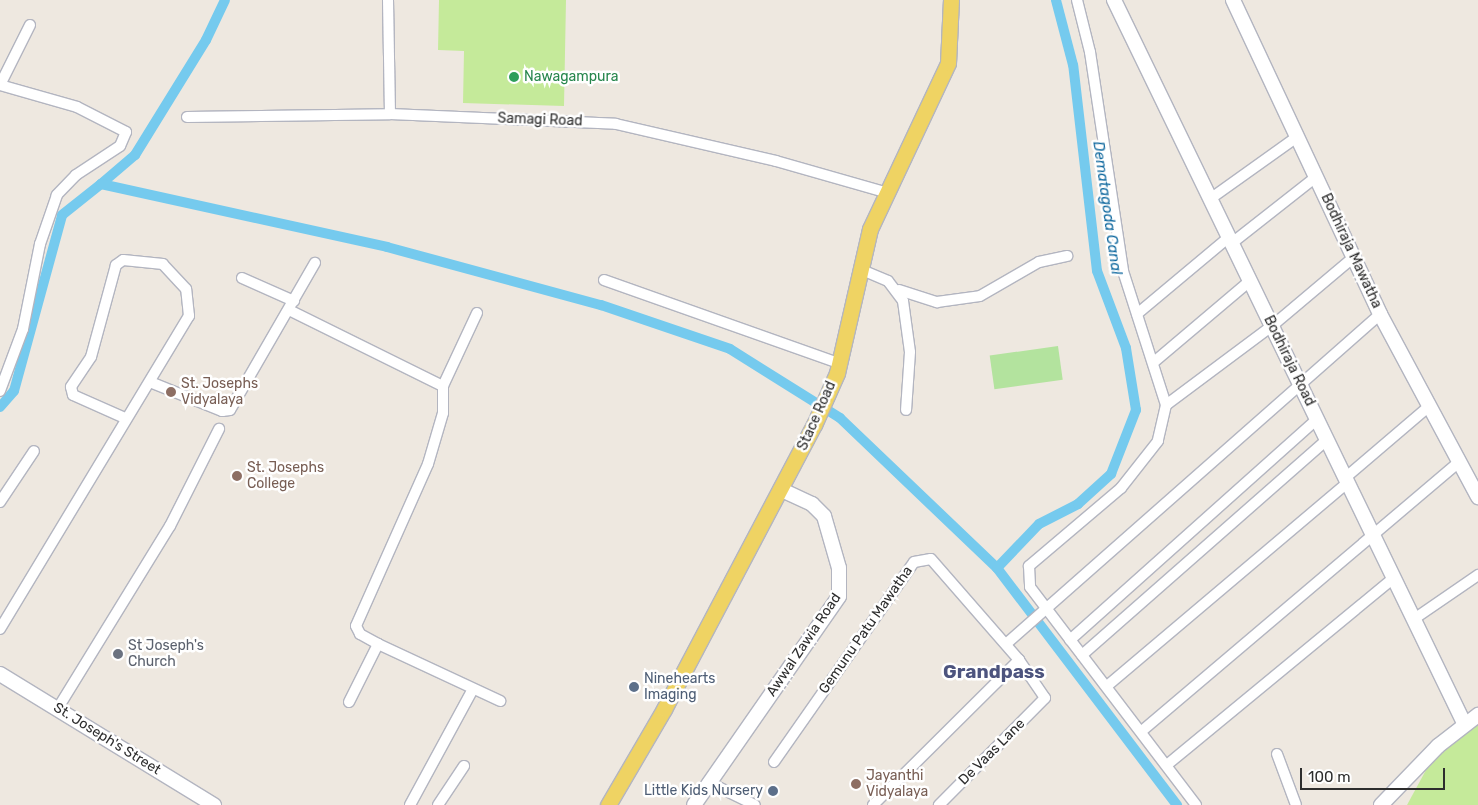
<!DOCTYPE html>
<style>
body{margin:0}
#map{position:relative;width:1478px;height:805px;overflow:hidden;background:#eee8e0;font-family:Rubik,sans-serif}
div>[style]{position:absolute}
.green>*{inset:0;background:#b3e39e;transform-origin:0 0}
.pitch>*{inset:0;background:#c5ea9a}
.canal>*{height:10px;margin:-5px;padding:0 5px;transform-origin:5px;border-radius:5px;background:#75caee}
.roads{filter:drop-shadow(1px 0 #b3b5c0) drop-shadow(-1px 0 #b3b5c0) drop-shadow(0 1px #b3b5c0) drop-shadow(0 -1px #b3b5c0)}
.street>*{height:10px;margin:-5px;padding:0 5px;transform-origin:5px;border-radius:5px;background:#fff}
.secondary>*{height:14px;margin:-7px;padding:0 7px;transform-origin:7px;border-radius:7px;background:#fff}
.primary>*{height:15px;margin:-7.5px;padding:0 7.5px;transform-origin:7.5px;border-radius:7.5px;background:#efd363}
.dots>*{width:14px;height:14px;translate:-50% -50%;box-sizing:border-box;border:2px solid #fff;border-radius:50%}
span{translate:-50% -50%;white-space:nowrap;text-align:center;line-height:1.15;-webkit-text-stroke:5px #fff;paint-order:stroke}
.leisure-label{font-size:14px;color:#27864d}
.left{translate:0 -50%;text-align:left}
.street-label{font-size:14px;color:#2d2d2d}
.education-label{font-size:14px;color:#785e54}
.worship-label{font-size:14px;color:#5b616d}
.service-label{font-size:14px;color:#4e5e75}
.right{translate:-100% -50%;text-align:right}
.water-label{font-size:15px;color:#0f689e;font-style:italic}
.district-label{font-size:19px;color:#4d547e;font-weight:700}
.scale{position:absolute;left:1300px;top:768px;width:145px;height:22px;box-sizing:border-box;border:2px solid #2d2d2d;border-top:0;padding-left:6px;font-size:15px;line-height:18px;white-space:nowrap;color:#2d2d2d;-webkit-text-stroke:4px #fff;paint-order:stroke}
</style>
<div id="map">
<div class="green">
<div style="left:1058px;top:346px;width:34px;height:69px;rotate:82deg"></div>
</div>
<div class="pitch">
<div style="clip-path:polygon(439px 0,566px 0,564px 106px,463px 103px,464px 51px,438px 50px)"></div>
<div style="clip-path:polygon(1478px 724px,1478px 805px,1407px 805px,1426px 770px,1459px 734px)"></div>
</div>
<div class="canal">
<div style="left:101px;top:184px;width:45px;rotate:-40.5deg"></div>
<div style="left:135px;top:155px;width:135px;rotate:-58.3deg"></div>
<div style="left:206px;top:40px;width:44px;rotate:-64.6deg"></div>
<div style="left:0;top:407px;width:21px;rotate:-49deg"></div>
<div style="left:14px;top:391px;width:182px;rotate:-74.7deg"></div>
<div style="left:62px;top:215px;width:50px;rotate:-38.5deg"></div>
<div style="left:101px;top:184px;width:293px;rotate:12.4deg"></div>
<div style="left:387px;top:247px;width:222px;rotate:15.2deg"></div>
<div style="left:601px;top:305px;width:136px;rotate:18.8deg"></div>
<div style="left:730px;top:349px;width:130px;rotate:32.1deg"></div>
<div style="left:840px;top:418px;width:217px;rotate:43.7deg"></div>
<div style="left:997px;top:568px;width:298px;rotate:52.8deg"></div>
<div style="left:997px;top:568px;width:61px;rotate:-46.3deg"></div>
<div style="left:1039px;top:524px;width:44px;rotate:-27.1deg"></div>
<div style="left:1078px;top:504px;width:45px;rotate:-42.3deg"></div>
<div style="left:1111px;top:474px;width:69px;rotate:-68.7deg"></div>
<div style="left:1136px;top:410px;width:63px;rotate:-99.2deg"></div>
<div style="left:1126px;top:348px;width:82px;rotate:-110.6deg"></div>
<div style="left:1097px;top:271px;width:207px;rotate:-96.6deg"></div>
<div style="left:1073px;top:65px;width:67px;rotate:-104.7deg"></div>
</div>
<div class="roads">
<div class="street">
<div style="left:388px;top:0;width:114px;rotate:89deg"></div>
<div style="left:1077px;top:0;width:54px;rotate:76deg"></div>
<div style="left:1090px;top:52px;width:221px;rotate:81.4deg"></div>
<div style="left:1123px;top:271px;width:141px;rotate:72.2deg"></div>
<div style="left:1166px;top:405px;width:37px;rotate:103deg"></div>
<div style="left:1158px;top:441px;width:60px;rotate:128.2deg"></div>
<div style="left:1121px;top:488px;width:121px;rotate:139.7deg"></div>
<div style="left:1029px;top:566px;width:21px;rotate:87deg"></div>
<div style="left:1030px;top:587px;width:274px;rotate:52.7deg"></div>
<div style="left:0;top:85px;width:80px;rotate:15.9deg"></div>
<div style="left:77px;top:107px;width:55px;rotate:27deg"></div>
<div style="left:126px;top:132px;width:15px;rotate:113deg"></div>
<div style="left:120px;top:146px;width:53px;rotate:146.6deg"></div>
<div style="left:76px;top:175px;width:28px;rotate:134deg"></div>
<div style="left:57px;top:195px;width:52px;rotate:109.1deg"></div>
<div style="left:40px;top:244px;width:87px;rotate:101.3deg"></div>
<div style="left:23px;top:329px;width:66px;rotate:110.4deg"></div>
<div style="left:0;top:85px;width:67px;rotate:-63.4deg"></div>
<div style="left:187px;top:117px;width:203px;rotate:-0.8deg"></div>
<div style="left:390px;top:114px;width:226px;rotate:2.5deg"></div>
<div style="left:616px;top:124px;width:164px;rotate:13deg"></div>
<div style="left:776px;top:161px;width:113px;rotate:15.9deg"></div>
<div style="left:1210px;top:199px;width:107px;rotate:-35.5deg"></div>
<div style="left:1232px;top:243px;width:107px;rotate:-38.2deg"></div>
<div style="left:862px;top:270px;width:28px;rotate:23deg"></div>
<div style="left:888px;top:281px;width:25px;rotate:53deg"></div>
<div style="left:903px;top:301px;width:51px;rotate:82.2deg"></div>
<div style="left:910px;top:352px;width:58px;rotate:93.9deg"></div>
<div style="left:242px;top:278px;width:57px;rotate:23.9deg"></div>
<div style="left:604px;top:280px;width:249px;rotate:19.5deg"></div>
<div style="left:899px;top:290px;width:40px;rotate:18deg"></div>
<div style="left:937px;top:302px;width:43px;rotate:-7.9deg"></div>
<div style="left:980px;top:296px;width:68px;rotate:-30deg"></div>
<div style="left:1039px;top:262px;width:29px;rotate:-12deg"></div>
<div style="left:289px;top:310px;width:172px;rotate:26.3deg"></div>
<div style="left:477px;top:313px;width:81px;rotate:115deg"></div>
<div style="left:443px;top:386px;width:27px;rotate:90deg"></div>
<div style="left:443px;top:413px;width:53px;rotate:106.4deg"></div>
<div style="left:428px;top:464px;width:177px;rotate:114deg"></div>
<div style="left:356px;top:626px;width:9px;rotate:63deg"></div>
<div style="left:360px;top:634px;width:21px;rotate:29deg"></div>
<div style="left:378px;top:644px;width:135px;rotate:25deg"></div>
<div style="left:1137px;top:314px;width:120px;rotate:-39.9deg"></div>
<div style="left:1154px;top:362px;width:126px;rotate:-40.2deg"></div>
<div style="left:150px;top:382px;width:78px;rotate:21.9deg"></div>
<div style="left:222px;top:411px;width:8px;rotate:-7deg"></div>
<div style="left:230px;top:410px;width:170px;rotate:-60deg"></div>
<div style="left:1166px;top:405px;width:132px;rotate:-36.7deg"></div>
<div style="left:1272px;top:326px;width:109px;rotate:-40.1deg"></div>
<div style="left:1345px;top:478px;width:109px;rotate:-40.5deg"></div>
<div style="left:0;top:502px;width:61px;rotate:-56.3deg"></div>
<div style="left:1414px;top:619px;width:78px;rotate:-34.5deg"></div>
<div style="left:0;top:629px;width:366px;rotate:-58.9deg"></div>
<div style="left:189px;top:316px;width:27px;rotate:-96deg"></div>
<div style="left:186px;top:289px;width:34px;rotate:-133deg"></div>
<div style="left:163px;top:264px;width:40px;rotate:-174.3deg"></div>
<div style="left:123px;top:260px;width:9px;rotate:144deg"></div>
<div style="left:116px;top:265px;width:95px;rotate:105.2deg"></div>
<div style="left:91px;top:357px;width:36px;rotate:124deg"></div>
<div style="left:71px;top:387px;width:8px;rotate:76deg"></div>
<div style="left:73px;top:395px;width:57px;rotate:23.9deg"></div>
<div style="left:1070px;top:640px;width:331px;rotate:-41.8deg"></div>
<div style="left:1006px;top:644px;width:499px;rotate:-41.4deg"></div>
<div style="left:1082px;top:655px;width:326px;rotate:-41.3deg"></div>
<div style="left:1107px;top:686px;width:316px;rotate:-40.2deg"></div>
<div style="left:349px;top:702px;width:65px;rotate:-63.4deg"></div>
<div style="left:58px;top:708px;width:214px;rotate:-58.4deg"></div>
<div style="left:170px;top:526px;width:109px;rotate:-63.2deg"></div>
<div style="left:1143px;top:730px;width:413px;rotate:-40.3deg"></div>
<div style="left:1277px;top:754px;width:54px;rotate:69.6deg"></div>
<div style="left:774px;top:762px;width:244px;rotate:-55deg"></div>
<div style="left:914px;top:562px;width:17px;rotate:-10deg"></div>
<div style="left:931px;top:559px;width:134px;rotate:48.9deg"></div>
<div style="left:1019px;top:660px;width:46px;rotate:55.6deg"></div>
<div style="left:1045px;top:698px;width:151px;rotate:134.7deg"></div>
<div style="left:1168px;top:764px;width:293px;rotate:-39.5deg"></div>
<div style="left:708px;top:782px;width:52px;rotate:26.1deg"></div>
<div style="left:410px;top:805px;width:132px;rotate:-61.5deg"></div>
<div style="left:438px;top:805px;width:47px;rotate:-56.3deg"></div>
<div style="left:873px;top:805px;width:206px;rotate:-44.8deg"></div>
</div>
<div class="secondary">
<div style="left:1114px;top:0;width:803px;rotate:64.17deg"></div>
<div style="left:1233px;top:0;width:347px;rotate:64.9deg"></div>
<div style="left:1380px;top:314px;width:208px;rotate:61.8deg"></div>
<div style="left:0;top:674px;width:251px;rotate:31.5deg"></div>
<div style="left:694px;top:805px;width:254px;rotate:-55.2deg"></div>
<div style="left:839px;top:596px;width:28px;rotate:-90deg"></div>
<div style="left:839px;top:568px;width:54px;rotate:-106.1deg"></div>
<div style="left:824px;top:516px;width:17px;rotate:-135deg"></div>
<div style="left:812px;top:504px;width:33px;rotate:-155deg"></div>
<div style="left:1381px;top:805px;width:82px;rotate:-46deg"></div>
<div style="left:1438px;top:746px;width:51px;rotate:-37.8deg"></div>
</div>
<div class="primary">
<div style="left:608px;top:805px;width:111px;rotate:-59.7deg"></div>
<div style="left:664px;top:709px;width:321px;rotate:-62.2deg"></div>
<div style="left:814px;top:425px;width:57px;rotate:-66.1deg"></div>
<div style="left:837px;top:373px;width:148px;rotate:-77.1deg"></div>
<div style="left:870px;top:229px;width:183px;rotate:-64.8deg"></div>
<div style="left:948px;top:63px;width:63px;rotate:-87.3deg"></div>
</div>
</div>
<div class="dots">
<div style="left:514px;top:77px;background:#2e9e5b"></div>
<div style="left:171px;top:392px;background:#8d6e63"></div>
<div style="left:237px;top:476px;background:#8d6e63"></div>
<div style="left:118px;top:654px;background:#6b7280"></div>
<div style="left:634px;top:687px;background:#5c6f8a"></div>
<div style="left:856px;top:784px;background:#8d6e63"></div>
<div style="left:773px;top:791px;background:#5c6f8a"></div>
</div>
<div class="leisure-label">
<span class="left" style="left:524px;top:77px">Nawagampura</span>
</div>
<div class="street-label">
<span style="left:540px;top:120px;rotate:2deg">Samagi Road</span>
<span style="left:1351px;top:251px;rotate:65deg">Bodhiraja Mawatha</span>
<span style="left:1289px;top:361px;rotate:64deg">Bodhiraja Road</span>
<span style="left:817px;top:416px;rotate:-66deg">Stace Road</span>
<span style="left:866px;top:630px;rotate:-55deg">Gemunu Patu Mawatha</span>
<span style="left:804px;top:645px;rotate:-56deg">Awwal Zawia Road</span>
<span style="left:107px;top:739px;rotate:32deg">St. Joseph's Street</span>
<span style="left:992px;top:752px;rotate:-45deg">De Vaas Lane</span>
</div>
<div class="education-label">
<span class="left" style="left:181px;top:392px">St. Josephs<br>Vidyalaya</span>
<span class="left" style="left:247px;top:476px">St. Josephs<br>College</span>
<span class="left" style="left:866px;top:784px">Jayanthi<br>Vidyalaya</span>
</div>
<div class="worship-label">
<span class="left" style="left:128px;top:654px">St Joseph's<br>Church</span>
</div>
<div class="service-label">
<span class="left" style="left:644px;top:687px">Ninehearts<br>Imaging</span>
<span class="right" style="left:763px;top:791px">Little Kids Nursery</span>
</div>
<div class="water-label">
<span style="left:1107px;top:208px;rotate:82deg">Dematagoda Canal</span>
</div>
<div class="district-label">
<span style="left:994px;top:672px">Grandpass</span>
</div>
<div class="scale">100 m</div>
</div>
